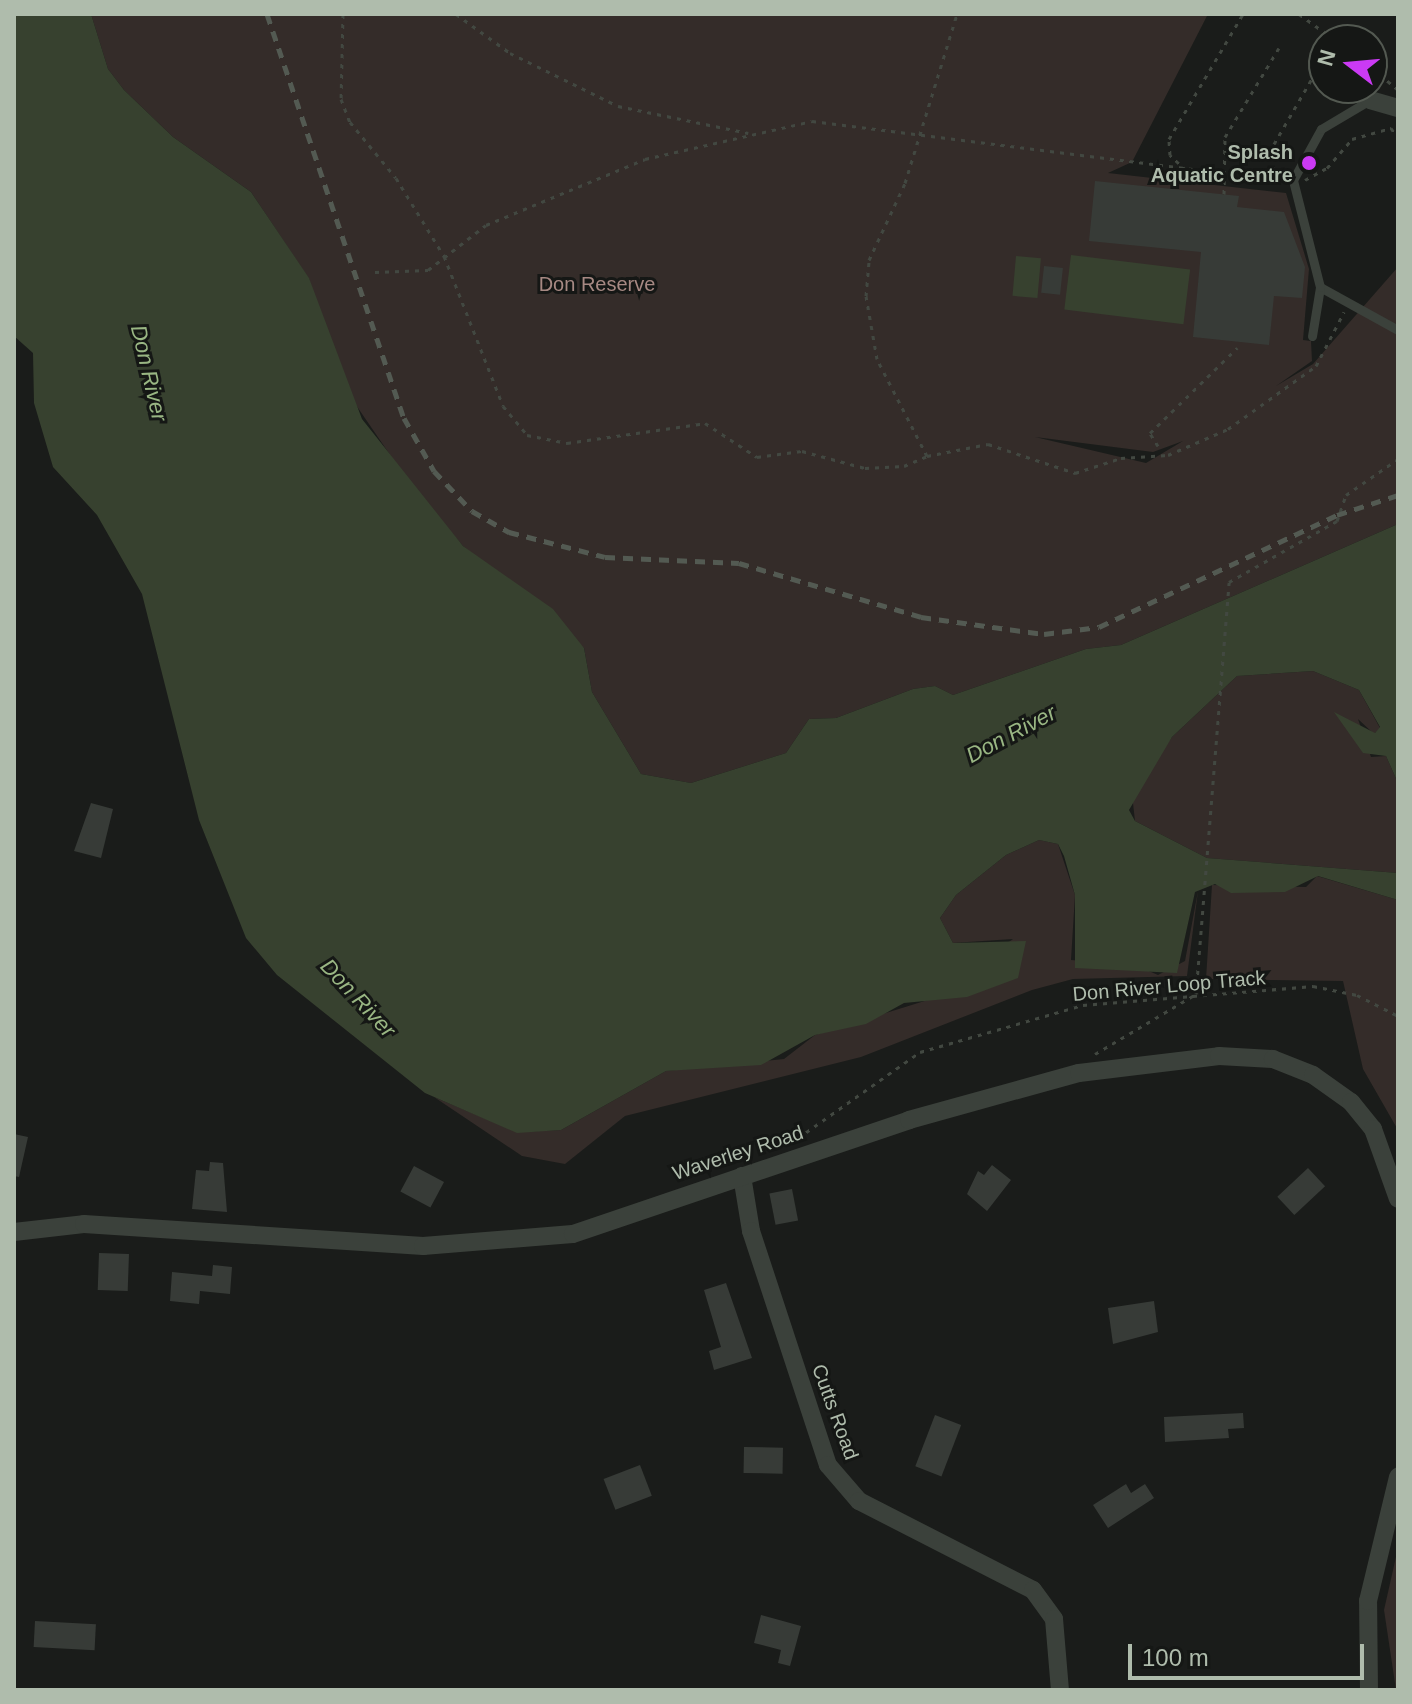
<!DOCTYPE html>
<style>
body{margin:0}
#map{position:relative;width:1412px;height:1704px;overflow:hidden;background:#1a1c1a;font-family:Arial,sans-serif}
div>[style]{position:absolute}
.green>*{inset:0;background:#342c29}
.water>*{inset:0;background:#37412f;transform-origin:0 0}
.building>*{inset:0;background:#373b37;transform-origin:0 0}
.path>*{height:3px;margin-top:-1.5px;transform-origin:0;background:repeating-linear-gradient(90deg,#424841 0 4px,transparent 0 10px)}
.service>*{height:9px;margin:-4.5px;padding:0 4.5px;transform-origin:4.5px;border-radius:4.5px;background:#3b413b}
.minor>*{height:18px;margin:-9px;padding:0 9px;transform-origin:9px;border-radius:9px;background:#3b413b}
.rail>*{height:5px;margin-top:-2.5px;transform-origin:0;background:repeating-linear-gradient(90deg,#535a52 0 10px,transparent 0 18px)}
.dots>*{width:22px;height:22px;translate:-50% -50%;box-sizing:border-box;border:4px solid #151715;border-radius:50%}
span{translate:-50% -50%;white-space:nowrap;text-align:center;line-height:1.15;-webkit-text-stroke:6px #151715;paint-order:stroke}
.poi-label{font-size:20px;color:#afbcac;font-weight:700}
.right{translate:-100% -50%;text-align:right}
.park-label{font-size:20px;color:#a78983}
.street-label{font-size:20px;color:#afbcac}
.water-label{font-size:22px;color:#99b683;font-style:italic}
.frame{position:absolute;inset:0;border:16px solid #afbcac;pointer-events:none}
.north{position:absolute;left:1308px;top:24px;width:80px;height:80px;box-sizing:border-box;background:#151715;border:2px solid #535951;border-radius:50%;rotate:286deg;font-size:22px;font-weight:700;line-height:32px;text-align:center;color:#afbcac}
.north::after{content:'';display:block;margin:auto;width:28px;height:36px;background:#cb3af4;clip-path:polygon(50% 0,100% 100%,50% 72%,0 100%)}
.scale{position:absolute;left:1128px;top:1644px;width:236px;height:36px;box-sizing:border-box;border:4px solid #afbcac;border-top:0;padding-left:10px;font-size:24px;line-height:28px;white-space:nowrap;color:#afbcac;-webkit-text-stroke:6px #151715;paint-order:stroke}
</style>
<div id="map">
<div class="green">
<div style="clip-path:polygon(evenodd,91px 14px,1208px 14px,1132px 162px,1108px 173px,1286px 193px,1309px 269px,1303px 340px,1311px 341px,1312px 361px,1276px 386px,1313px 364px,1398px 267px,1398px 524px,1121px 645px,1086px 649px,953px 695px,935px 686px,913px 689px,836px 718px,809px 719px,786px 753px,691px 783px,641px 774px,592px 692px,584px 648px,463px 546px,410px 484px,345px 389px,309px 279px,251px 192px,173px 137px,124px 90px,108px 69px,91px 14px,1035px 437px,1153px 452px,1183px 441px,1146px 463px,1035px 437px)"></div>
<div style="clip-path:polygon(1313px 671px,1359px 690px,1380px 728px,1374px 734px,1358px 719px,1371px 757px,1386px 756px,1398px 783px,1398px 873px,1207px 858px,1135px 821px,1132px 794px,1172px 737px,1237px 676px)"></div>
<div style="clip-path:polygon(1039px 840px,1058px 844px,1075px 895px,1071px 960px,1135px 965px,1158px 975px,1185px 961px,1198px 891px,1187px 976px,1073px 979px,1032px 990px,861px 1057px,625px 1116px,565px 1164px,522px 1156px,434px 1097px,517px 1132px,561px 1130px,666px 1071px,784px 1059px,815px 1035px,931px 999px,1013px 939px,953px 943px,940px 918px,956px 895px,1006px 855px)"></div>
<div style="clip-path:polygon(1317px 876px,1398px 900px,1398px 1130px,1363px 1069px,1343px 981px,1206px 979px,1212px 885px,1306px 887px)"></div>
<div style="clip-path:polygon(1398px 1548px,1398px 1690px,1396px 1690px,1384px 1610px)"></div>
</div>
<div class="water">
<div style="clip-path:polygon(14px 14px,91px 14px,108px 69px,124px 90px,173px 137px,251px 192px,309px 278px,362px 419px,463px 546px,553px 609px,584px 648px,592px 692px,641px 774px,691px 783px,786px 753px,809px 719px,836px 718px,913px 689px,935px 686px,953px 695px,1086px 649px,1121px 645px,1398px 524px,1398px 783px,1386px 756px,1363px 753px,1334px 712px,1375px 733px,1380px 727px,1359px 690px,1313px 671px,1237px 676px,1172px 737px,1129px 810px,1135px 821px,1207px 858px,1398px 873px,1398px 900px,1318px 876px,1285px 892px,1231px 893px,1215px 884px,1195px 892px,1177px 973px,1075px 968px,1075px 895px,1064px 856px,1058px 844px,1039px 840px,1006px 855px,956px 895px,940px 918px,953px 943px,1026px 941px,1018px 978px,967px 997px,904px 1003px,866px 1024px,815px 1035px,761px 1065px,666px 1071px,561px 1130px,517px 1133px,425px 1093px,277px 975px,246px 938px,199px 820px,142px 594px,97px 515px,53px 467px,34px 403px,33px 353px,14px 336px)"></div>
<div style="left:1071px;top:255px;width:120px;height:55px;rotate:7deg"></div>
<div style="left:1016px;top:256px;width:25px;height:40px;rotate:5deg"></div>
</div>
<div class="building">
<div style="clip-path:polygon(1095px 181px,1239px 196px,1237px 207px,1284px 212px,1305px 267px,1302px 298px,1274px 296px,1269px 345px,1193px 337px,1201px 252px,1089px 241px)"></div>
<div style="left:1044px;top:266px;width:19px;height:27px;rotate:6deg"></div>
<div style="clip-path:polygon(91px 803px,113px 809px,101px 858px,74px 851px)"></div>
<div style="clip-path:polygon(14px 1134px,28px 1137px,19px 1177px,14px 1176px)"></div>
<div style="clip-path:polygon(210px 1162px,223px 1163px,227px 1212px,192px 1209px,196px 1170px,209px 1171px)"></div>
<div style="clip-path:polygon(992px 1165px,1011px 1180px,987px 1211px,967px 1194px,978px 1171px,984px 1175px)"></div>
<div style="left:414px;top:1166px;width:34px;height:29px;rotate:28deg"></div>
<div style="left:1308px;top:1168px;width:25px;height:42px;rotate:47deg"></div>
<div style="left:792px;top:1189px;width:32px;height:23px;rotate:79deg"></div>
<div style="left:99px;top:1253px;width:30px;height:37px;rotate:2deg"></div>
<div style="clip-path:polygon(213px 1265px,232px 1267px,230px 1294px,200px 1291px,199px 1304px,170px 1301px,172px 1272px,212px 1276px)"></div>
<div style="clip-path:polygon(726px 1283px,752px 1358px,714px 1370px,709px 1351px,721px 1347px,704px 1290px)"></div>
<div style="clip-path:polygon(1154px 1301px,1158px 1332px,1113px 1344px,1108px 1308px)"></div>
<div style="clip-path:polygon(1243px 1413px,1244px 1428px,1228px 1429px,1229px 1438px,1165px 1442px,1164px 1417px)"></div>
<div style="left:935px;top:1415px;width:28px;height:55px;rotate:21deg"></div>
<div style="left:744px;top:1447px;width:39px;height:26px;rotate:1deg"></div>
<div style="left:640px;top:1465px;width:33px;height:39px;rotate:69deg"></div>
<div style="clip-path:polygon(1126px 1484px,1131px 1493px,1145px 1484px,1154px 1498px,1108px 1528px,1093px 1505px)"></div>
<div style="clip-path:polygon(761px 1615px,801px 1626px,790px 1666px,778px 1663px,781px 1650px,754px 1643px)"></div>
<div style="left:35px;top:1621px;width:61px;height:26px;rotate:3deg"></div>
</div>
<div class="path">
<div style="left:343px;top:14px;width:85px;rotate:91.3deg"></div>
<div style="left:341px;top:99px;width:25px;rotate:69deg"></div>
<div style="left:350px;top:122px;width:72px;rotate:50.6deg"></div>
<div style="left:396px;top:178px;width:92px;rotate:58.4deg"></div>
<div style="left:444px;top:256px;width:161px;rotate:68.5deg"></div>
<div style="left:503px;top:406px;width:38px;rotate:50deg"></div>
<div style="left:527px;top:435px;width:41px;rotate:11.3deg"></div>
<div style="left:567px;top:443px;width:139px;rotate:-8.2deg"></div>
<div style="left:705px;top:423px;width:62px;rotate:33.2deg"></div>
<div style="left:757px;top:457px;width:45px;rotate:-7.6deg"></div>
<div style="left:802px;top:451px;width:65px;rotate:15.1deg"></div>
<div style="left:865px;top:468px;width:39px;rotate:-3deg"></div>
<div style="left:904px;top:466px;width:25px;rotate:-23deg"></div>
<div style="left:927px;top:456px;width:109px;rotate:-117.3deg"></div>
<div style="left:877px;top:359px;width:64px;rotate:-99.9deg"></div>
<div style="left:866px;top:296px;width:36px;rotate:-85deg"></div>
<div style="left:869px;top:260px;width:85px;rotate:-64.9deg"></div>
<div style="left:905px;top:183px;width:177px;rotate:-72.9deg"></div>
<div style="left:456px;top:14px;width:67px;rotate:35.8deg"></div>
<div style="left:510px;top:53px;width:120px;rotate:26.1deg"></div>
<div style="left:618px;top:106px;width:133px;rotate:11.7deg"></div>
<div style="left:1299px;top:14px;width:44px;rotate:35.8deg"></div>
<div style="left:1372px;top:68px;width:33px;rotate:40deg"></div>
<div style="left:1186px;top:170px;width:22px;rotate:-137deg"></div>
<div style="left:1170px;top:155px;width:16px;rotate:-94deg"></div>
<div style="left:1169px;top:139px;width:145px;rotate:-59.4deg"></div>
<div style="left:1273px;top:180px;width:36px;rotate:-88deg"></div>
<div style="left:1274px;top:144px;width:80px;rotate:-59.9deg"></div>
<div style="left:1305px;top:180px;width:25px;rotate:-29deg"></div>
<div style="left:1327px;top:168px;width:38px;rotate:-49deg"></div>
<div style="left:1352px;top:139px;width:41px;rotate:-15.8deg"></div>
<div style="left:1391px;top:128px;width:12px;rotate:55deg"></div>
<div style="left:1224px;top:194px;width:57px;rotate:-89deg"></div>
<div style="left:1225px;top:137px;width:104px;rotate:-58.8deg"></div>
<div style="left:375px;top:272px;width:53px;rotate:-2.2deg"></div>
<div style="left:428px;top:270px;width:73px;rotate:-37.8deg"></div>
<div style="left:486px;top:225px;width:172px;rotate:-22.5deg"></div>
<div style="left:645px;top:159px;width:171px;rotate:-12.8deg"></div>
<div style="left:812px;top:121px;width:473px;rotate:7.2deg"></div>
<div style="left:1158px;top:446px;width:15px;rotate:-122deg"></div>
<div style="left:1150px;top:433px;width:122px;rotate:-44.3deg"></div>
<div style="left:927px;top:456px;width:62px;rotate:-11.1deg"></div>
<div style="left:988px;top:444px;width:92px;rotate:18.4deg"></div>
<div style="left:1075px;top:473px;width:48px;rotate:-18.1deg"></div>
<div style="left:1121px;top:458px;width:47px;rotate:-3.7deg"></div>
<div style="left:1168px;top:455px;width:65px;rotate:-23.4deg"></div>
<div style="left:1228px;top:429px;width:108px;rotate:-35.6deg"></div>
<div style="left:1316px;top:366px;width:61px;rotate:-62.6deg"></div>
<div style="left:1095px;top:1054px;width:117px;rotate:-30.7deg"></div>
<div style="left:1196px;top:994px;width:413px;rotate:-85.4deg"></div>
<div style="left:1229px;top:582px;width:124px;rotate:-29.5deg"></div>
<div style="left:1337px;top:521px;width:28px;rotate:-71deg"></div>
<div style="left:1346px;top:495px;width:63px;rotate:-34.7deg"></div>
<div style="left:798px;top:1138px;width:149px;rotate:-35.2deg"></div>
<div style="left:920px;top:1052px;width:170px;rotate:-16.1deg"></div>
<div style="left:1083px;top:1005px;width:231px;rotate:-4.7deg"></div>
<div style="left:1313px;top:986px;width:45px;rotate:11.6deg"></div>
<div style="left:1357px;top:995px;width:46px;rotate:27.1deg"></div>
</div>
<div class="service">
<div style="left:1320px;top:287px;width:89px;rotate:28.9deg"></div>
<div style="left:1312px;top:336px;width:50px;rotate:-80.7deg"></div>
<div style="left:1320px;top:287px;width:110px;rotate:-104.2deg"></div>
<div style="left:1293px;top:180px;width:58px;rotate:-61.2deg"></div>
<div style="left:1321px;top:129px;width:57px;rotate:-30.6deg"></div>
</div>
<div class="minor">
<div style="left:1370px;top:100px;width:29px;rotate:16deg"></div>
<div style="left:742px;top:1176px;width:56px;rotate:80.7deg"></div>
<div style="left:751px;top:1231px;width:246px;rotate:71.8deg"></div>
<div style="left:828px;top:1465px;width:48px;rotate:49.3deg"></div>
<div style="left:859px;top:1501px;width:195px;rotate:27.1deg"></div>
<div style="left:1033px;top:1590px;width:36px;rotate:54deg"></div>
<div style="left:1054px;top:1619px;width:71px;rotate:85.2deg"></div>
<div style="left:14px;top:1232px;width:70px;rotate:-6.5deg"></div>
<div style="left:84px;top:1224px;width:340px;rotate:3.7deg"></div>
<div style="left:423px;top:1246px;width:150px;rotate:-4.6deg"></div>
<div style="left:573px;top:1234px;width:355px;rotate:-18.7deg"></div>
<div style="left:909px;top:1120px;width:176px;rotate:-15.5deg"></div>
<div style="left:1079px;top:1073px;width:141px;rotate:-6.9deg"></div>
<div style="left:1219px;top:1056px;width:54px;rotate:3.2deg"></div>
<div style="left:1273px;top:1059px;width:43px;rotate:21.8deg"></div>
<div style="left:1313px;top:1075px;width:47px;rotate:35.4deg"></div>
<div style="left:1351px;top:1102px;width:35px;rotate:51deg"></div>
<div style="left:1373px;top:1129px;width:74px;rotate:70.3deg"></div>
<div style="left:1369px;top:1690px;width:89px;rotate:-90.6deg"></div>
<div style="left:1368px;top:1601px;width:128px;rotate:-76.4deg"></div>
</div>
<div class="rail">
<div style="left:267px;top:14px;width:427px;rotate:71.3deg"></div>
<div style="left:404px;top:418px;width:61px;rotate:60.5deg"></div>
<div style="left:434px;top:471px;width:55px;rotate:46.5deg"></div>
<div style="left:472px;top:511px;width:43px;rotate:29.6deg"></div>
<div style="left:509px;top:532px;width:99px;rotate:14.6deg"></div>
<div style="left:605px;top:557px;width:134px;rotate:2.6deg"></div>
<div style="left:739px;top:563px;width:190px;rotate:16.5deg"></div>
<div style="left:921px;top:617px;width:124px;rotate:7.9deg"></div>
<div style="left:1044px;top:634px;width:55px;rotate:-7.3deg"></div>
<div style="left:1099px;top:627px;width:263px;rotate:-25.2deg"></div>
<div style="left:1337px;top:515px;width:64px;rotate:-18.2deg"></div>
</div>
<div class="dots">
<div style="left:1309px;top:163px;background:#cb3af4"></div>
</div>
<div class="poi-label">
<span class="right" style="left:1293px;top:164px">Splash<br>Aquatic Centre</span>
</div>
<div class="park-label">
<span style="left:597px;top:284px">Don Reserve</span>
</div>
<div class="street-label">
<span style="left:1169px;top:986px;rotate:-5deg">Don River Loop Track</span>
<span style="left:738px;top:1153px;rotate:-18deg">Waverley Road</span>
<span style="left:835px;top:1412px;rotate:70deg">Cutts Road</span>
</div>
<div class="water-label">
<span style="left:149px;top:373px;rotate:77deg">Don River</span>
<span style="left:1011px;top:734px;rotate:-28deg">Don River</span>
<span style="left:358px;top:998px;rotate:47deg">Don River</span>
</div>
<div class="frame"></div>
<div class="north">N</div>
<div class="scale">100 m</div>
</div>
